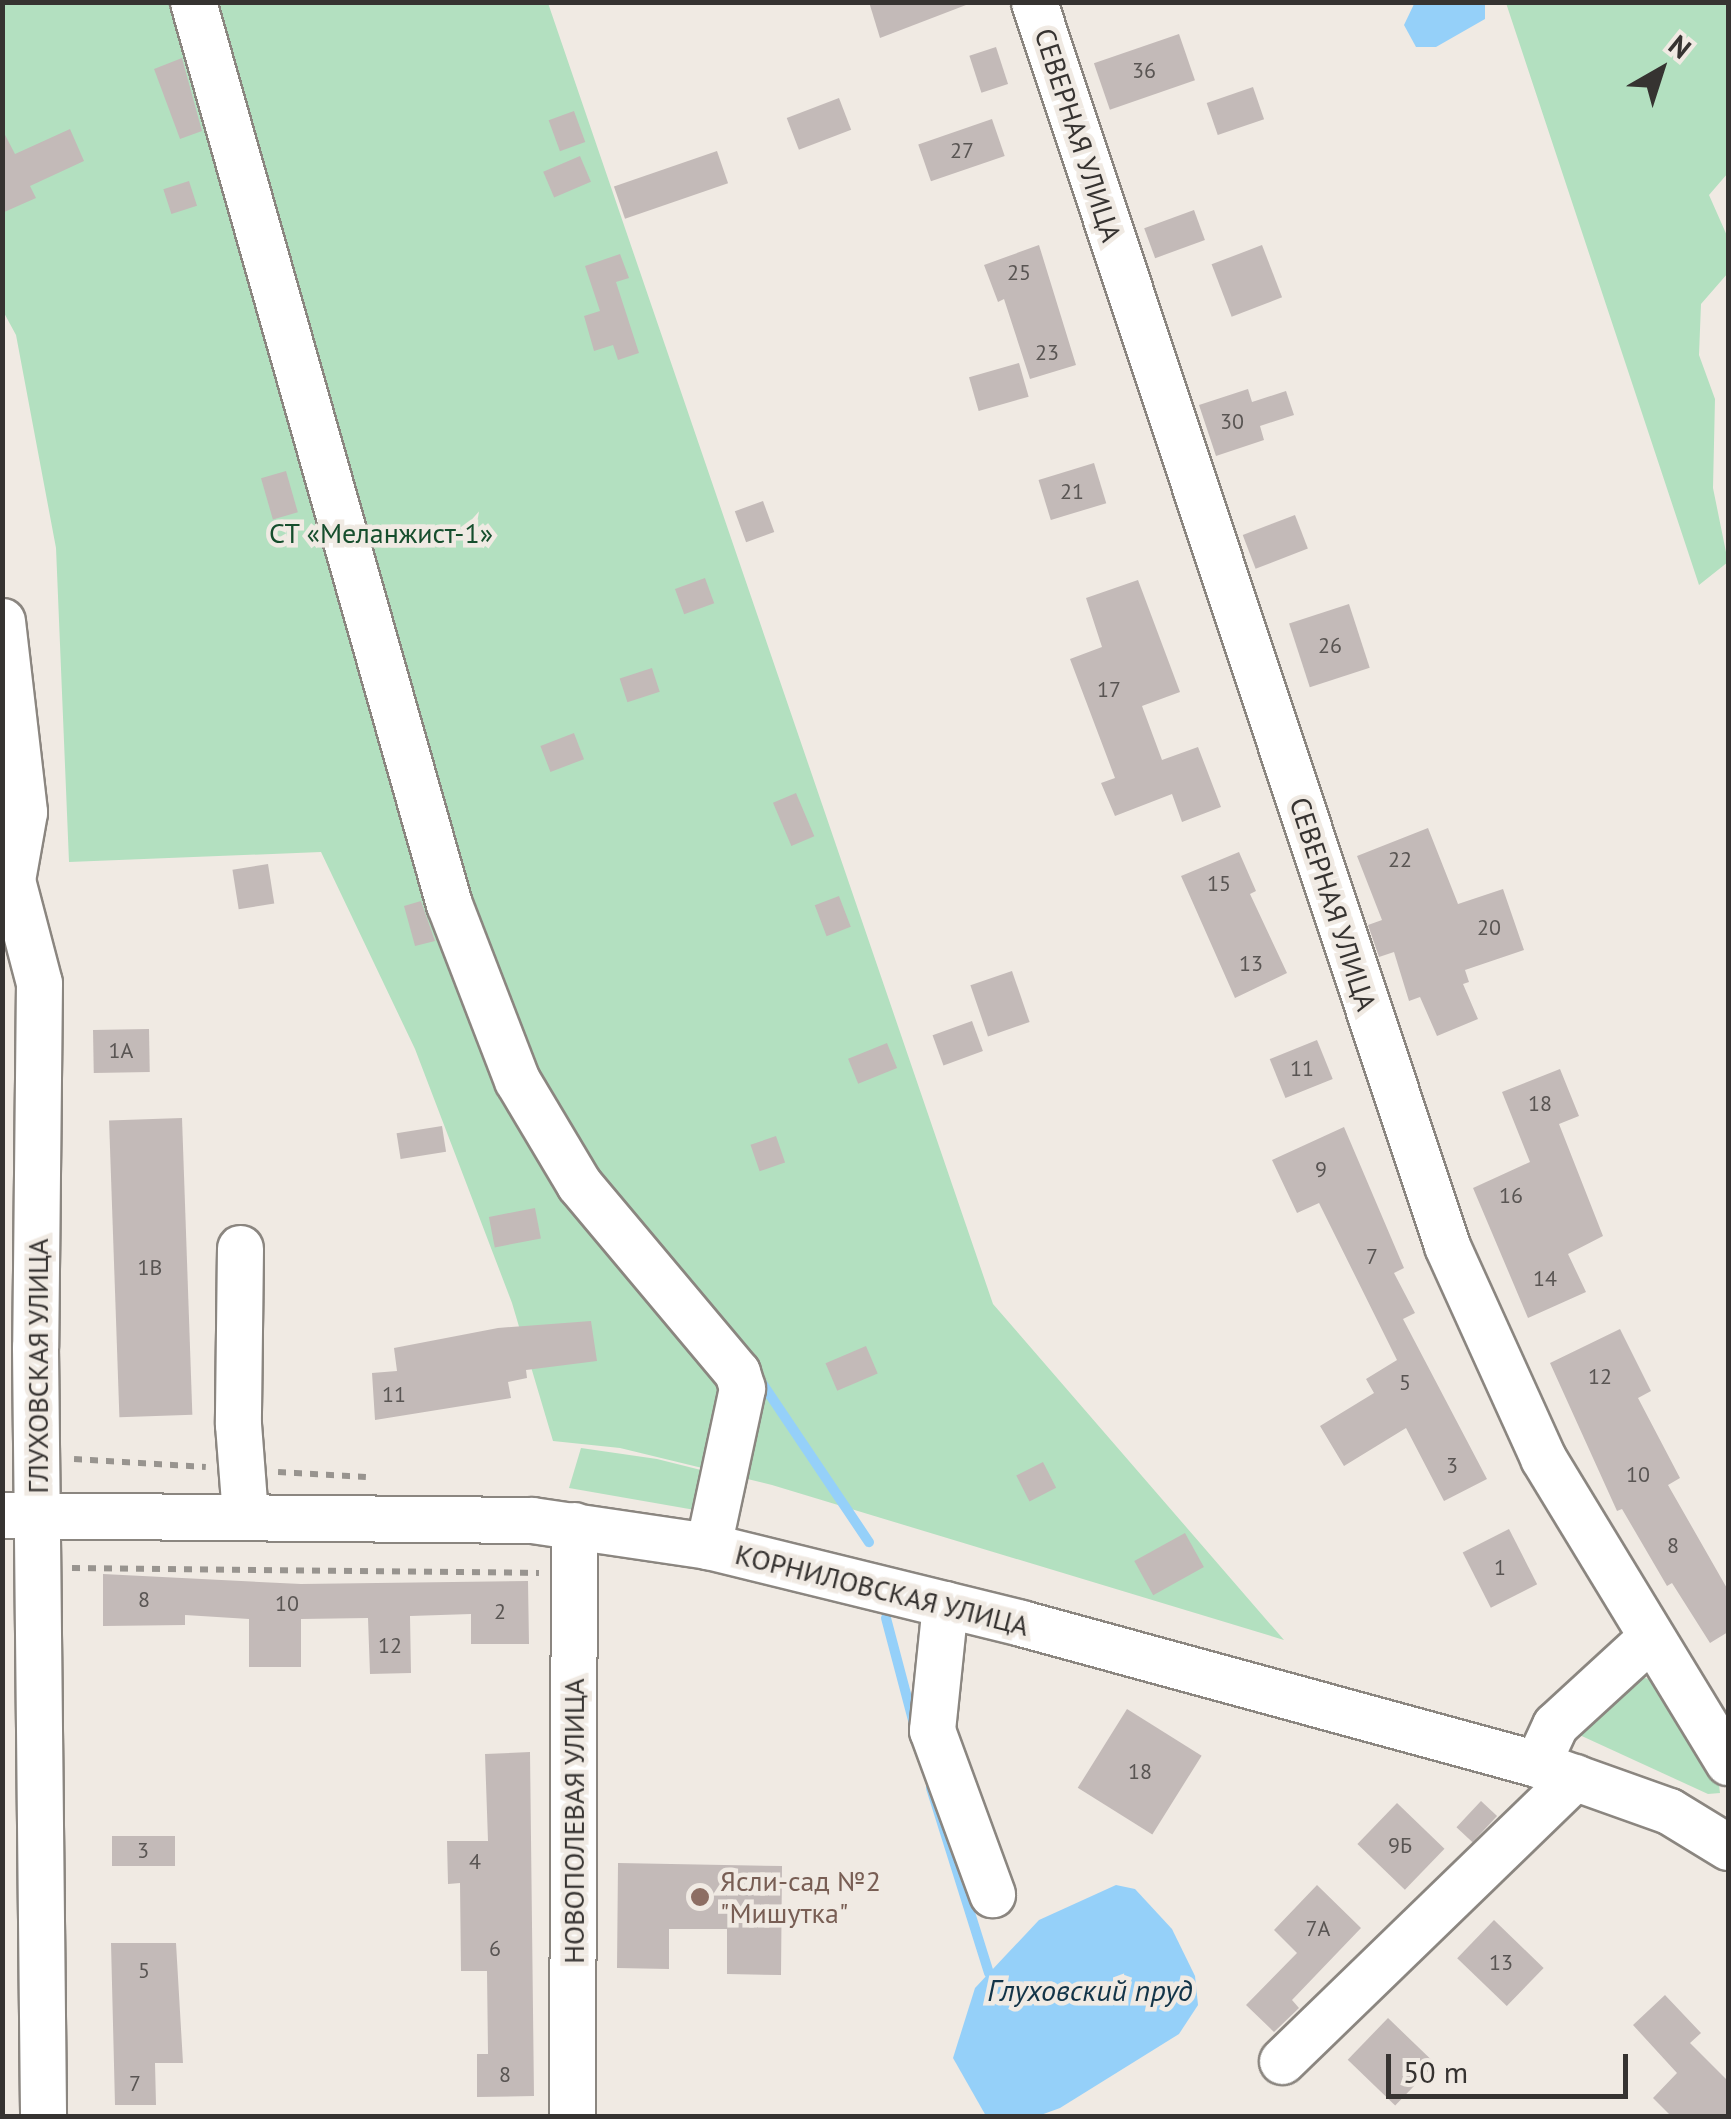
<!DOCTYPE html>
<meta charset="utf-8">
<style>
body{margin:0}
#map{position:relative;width:1731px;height:2119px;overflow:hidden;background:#f0eae3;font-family:"PT Sans",sans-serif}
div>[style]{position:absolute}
.green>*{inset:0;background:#b3e0c0}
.water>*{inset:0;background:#95d0f9}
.stream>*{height:10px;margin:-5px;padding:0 5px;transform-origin:5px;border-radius:5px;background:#95d0f9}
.building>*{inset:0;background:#c3bab8;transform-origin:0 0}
.path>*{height:6px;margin-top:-3px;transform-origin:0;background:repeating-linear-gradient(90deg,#98948f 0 8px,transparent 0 16px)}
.roads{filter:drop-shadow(2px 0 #8b8680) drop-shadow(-2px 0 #8b8680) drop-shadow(0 2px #8b8680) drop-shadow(0 -2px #8b8680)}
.minor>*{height:45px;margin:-22.5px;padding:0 22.5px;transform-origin:22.5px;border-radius:22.5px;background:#fff}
.dots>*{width:28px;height:28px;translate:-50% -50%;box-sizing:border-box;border:5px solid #f0eae3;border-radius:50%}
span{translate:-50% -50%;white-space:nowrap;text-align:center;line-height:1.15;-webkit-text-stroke:9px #f0eae3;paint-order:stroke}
.number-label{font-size:22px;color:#595553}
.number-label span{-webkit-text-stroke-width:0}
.street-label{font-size:28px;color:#363331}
.park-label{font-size:28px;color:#164e2d}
.education-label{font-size:28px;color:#785e54}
.left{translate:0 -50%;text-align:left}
.water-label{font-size:30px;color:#123448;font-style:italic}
.frame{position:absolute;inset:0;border:5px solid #363331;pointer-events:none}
.north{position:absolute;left:1611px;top:20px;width:100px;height:100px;-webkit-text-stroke:8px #f0eae3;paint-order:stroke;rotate:39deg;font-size:28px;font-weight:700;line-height:40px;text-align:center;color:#363331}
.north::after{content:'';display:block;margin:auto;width:35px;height:45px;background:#363331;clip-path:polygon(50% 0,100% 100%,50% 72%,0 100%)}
.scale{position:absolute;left:1386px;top:2054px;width:242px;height:45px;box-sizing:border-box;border:5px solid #363331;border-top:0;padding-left:12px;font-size:30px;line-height:35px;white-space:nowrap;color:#363331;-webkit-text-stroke:8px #f0eae3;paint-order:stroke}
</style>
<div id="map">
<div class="green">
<div style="clip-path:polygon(2px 3px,548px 3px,993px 1304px,1284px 1640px,772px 1485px,620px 1448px,553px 1441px,512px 1303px,415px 1049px,321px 852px,69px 862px,56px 548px,16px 335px,3px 311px)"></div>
<div style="clip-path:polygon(1506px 3px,1728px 3px,1728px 173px,1709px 195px,1728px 238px,1728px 273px,1701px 304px,1699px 355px,1715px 399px,1713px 488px,1728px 562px,1699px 585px)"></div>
<div style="clip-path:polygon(581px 1448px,657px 1459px,713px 1473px,695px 1510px,569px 1488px)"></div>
<div style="clip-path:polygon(1636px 1676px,1663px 1682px,1716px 1762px,1720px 1793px,1708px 1794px,1573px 1732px)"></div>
</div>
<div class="water">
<div style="clip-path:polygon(1415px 2px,1485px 3px,1485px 19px,1436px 47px,1416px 47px,1404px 25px)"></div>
<div style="clip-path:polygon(1116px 1885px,1135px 1889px,1172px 1929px,1195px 1976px,1198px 2005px,1179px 2034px,1060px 2108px,1038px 2116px,986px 2116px,953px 2058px,975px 1988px,1039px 1920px)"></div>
</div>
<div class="stream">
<div style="left:758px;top:1377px;width:199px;rotate:56.1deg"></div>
<div style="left:886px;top:1618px;width:114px;rotate:75.2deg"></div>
<div style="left:931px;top:1788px;width:194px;rotate:72.6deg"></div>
</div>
<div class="building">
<div style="clip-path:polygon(869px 2px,965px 2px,966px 5px,880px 38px)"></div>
<div style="left:1179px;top:34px;width:49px;height:90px;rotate:71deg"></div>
<div style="left:996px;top:47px;width:39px;height:28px;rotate:72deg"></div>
<div style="clip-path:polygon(182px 58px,202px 131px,180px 139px,154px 69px)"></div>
<div style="left:1253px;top:87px;width:34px;height:49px;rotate:71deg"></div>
<div style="left:839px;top:98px;width:34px;height:56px;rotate:69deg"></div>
<div style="left:574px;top:111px;width:33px;height:27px;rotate:70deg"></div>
<div style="left:992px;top:119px;width:39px;height:78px;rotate:71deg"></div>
<div style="clip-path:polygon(2px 129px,15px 154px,70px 129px,84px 161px,30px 186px,36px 198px,2px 213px)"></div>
<div style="left:717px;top:151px;width:34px;height:109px;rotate:71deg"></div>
<div style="left:580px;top:156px;width:28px;height:40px;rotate:67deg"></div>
<div style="left:189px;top:181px;width:26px;height:27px;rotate:72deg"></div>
<div style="left:1194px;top:210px;width:32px;height:53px;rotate:70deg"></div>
<div style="clip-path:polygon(1039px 245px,1076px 365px,1030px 379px,1004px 299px,998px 302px,984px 265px)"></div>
<div style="left:1262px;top:245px;width:56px;height:54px;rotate:69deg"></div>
<div style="clip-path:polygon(620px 254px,629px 278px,616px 282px,639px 353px,618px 360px,613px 345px,594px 351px,584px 316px,600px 311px,585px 266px)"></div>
<div style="left:1019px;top:363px;width:35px;height:52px;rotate:74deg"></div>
<div style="clip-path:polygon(1248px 389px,1252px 402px,1286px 391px,1294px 415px,1260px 426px,1264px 440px,1216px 456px,1199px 405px)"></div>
<div style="left:1094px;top:463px;width:42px;height:58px;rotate:73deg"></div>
<div style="left:286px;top:471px;width:43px;height:26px;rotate:74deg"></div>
<div style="left:763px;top:501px;width:33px;height:30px;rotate:70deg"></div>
<div style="left:1295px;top:515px;width:36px;height:56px;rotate:69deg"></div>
<div style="left:705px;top:578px;width:27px;height:32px;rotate:70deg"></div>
<div style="clip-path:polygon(1138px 580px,1180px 692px,1142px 706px,1162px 760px,1198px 747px,1221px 807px,1182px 822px,1172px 794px,1115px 816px,1101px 783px,1115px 778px,1070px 659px,1102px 647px,1086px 598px)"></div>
<div style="left:1349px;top:604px;width:67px;height:63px;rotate:72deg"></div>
<div style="left:652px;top:668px;width:25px;height:34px;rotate:72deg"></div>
<div style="left:574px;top:733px;width:28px;height:36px;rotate:69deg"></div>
<div style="left:796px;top:793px;width:47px;height:25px;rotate:67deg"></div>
<div style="clip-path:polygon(1428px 828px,1458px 904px,1503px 889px,1524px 950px,1465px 970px,1469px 982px,1463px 984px,1478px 1019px,1437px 1036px,1420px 997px,1409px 1001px,1394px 952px,1379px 957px,1368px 925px,1382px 920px,1357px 856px)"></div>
<div style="clip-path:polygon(1239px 852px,1256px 891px,1250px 894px,1287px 973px,1235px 998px,1181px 876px)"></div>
<div style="left:268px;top:864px;width:40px;height:36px;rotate:81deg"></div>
<div style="left:839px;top:896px;width:33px;height:26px;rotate:69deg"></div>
<div style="clip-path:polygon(421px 901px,435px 941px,415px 946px,404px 906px)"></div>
<div style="left:1012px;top:971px;width:54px;height:44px;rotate:71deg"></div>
<div style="left:972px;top:1021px;width:32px;height:42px;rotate:70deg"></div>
<div style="left:149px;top:1029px;width:43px;height:56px;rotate:89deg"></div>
<div style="left:1317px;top:1040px;width:42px;height:51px;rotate:68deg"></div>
<div style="left:887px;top:1043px;width:27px;height:42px;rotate:68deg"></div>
<div style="clip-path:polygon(1560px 1069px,1579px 1116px,1559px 1124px,1603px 1236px,1568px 1254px,1586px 1292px,1528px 1318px,1473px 1188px,1530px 1162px,1502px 1092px)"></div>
<div style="left:182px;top:1118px;width:297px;height:73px;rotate:88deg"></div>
<div style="left:442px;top:1126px;width:26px;height:46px;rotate:81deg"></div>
<div style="clip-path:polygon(1344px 1127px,1404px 1268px,1394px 1273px,1415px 1313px,1403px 1319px,1487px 1479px,1444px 1501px,1406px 1428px,1344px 1466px,1320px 1426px,1374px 1393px,1366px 1379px,1397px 1360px,1319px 1203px,1297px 1213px,1272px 1160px)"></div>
<div style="left:776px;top:1136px;width:28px;height:27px;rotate:71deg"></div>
<div style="left:535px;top:1208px;width:31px;height:47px;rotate:79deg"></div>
<div style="clip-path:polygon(591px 1321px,597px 1361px,526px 1370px,527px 1378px,508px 1382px,511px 1398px,375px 1420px,372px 1373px,397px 1371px,394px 1348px,498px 1328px)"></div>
<div style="clip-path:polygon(1620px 1329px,1651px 1391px,1638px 1398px,1680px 1478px,1668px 1485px,1728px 1590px,1728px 1632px,1710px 1643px,1672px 1583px,1667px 1586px,1622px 1509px,1617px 1511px,1550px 1363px)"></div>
<div style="left:866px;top:1346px;width:30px;height:44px;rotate:67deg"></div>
<div style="left:1043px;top:1462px;width:29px;height:30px;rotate:63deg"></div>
<div style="left:1509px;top:1529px;width:62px;height:52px;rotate:63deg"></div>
<div style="left:1185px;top:1533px;width:39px;height:58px;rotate:61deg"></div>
<div style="clip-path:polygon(103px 1574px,301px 1584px,528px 1581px,529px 1644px,471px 1644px,471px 1614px,410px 1616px,411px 1673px,370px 1674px,368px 1618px,301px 1619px,301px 1667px,249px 1667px,249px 1619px,185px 1615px,185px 1625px,103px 1626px)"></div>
<div style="left:1127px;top:1709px;width:88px;height:93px;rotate:32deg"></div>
<div style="clip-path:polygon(530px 1752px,534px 2096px,477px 2097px,477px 2054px,488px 2054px,487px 1971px,461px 1971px,460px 1883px,448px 1884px,447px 1841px,488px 1841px,485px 1754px)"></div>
<div style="left:1481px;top:1801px;width:22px;height:36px;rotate:43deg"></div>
<div style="left:1397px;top:1803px;width:66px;height:57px;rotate:44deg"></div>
<div style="left:175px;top:1836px;width:30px;height:63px;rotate:90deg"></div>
<div style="clip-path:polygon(618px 1863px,782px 1866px,781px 1975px,727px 1974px,727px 1929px,669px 1929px,669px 1969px,617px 1968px)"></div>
<div style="clip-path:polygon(1317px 1885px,1361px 1928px,1292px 2000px,1299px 2008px,1274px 2032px,1246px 2005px,1297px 1953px,1274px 1930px)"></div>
<div style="left:1494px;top:1920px;width:69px;height:53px;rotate:44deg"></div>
<div style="clip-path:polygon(111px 1943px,176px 1943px,183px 2063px,155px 2063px,156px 2105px,115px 2105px)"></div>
<div style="clip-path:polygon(1665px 1995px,1701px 2033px,1690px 2043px,1728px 2081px,1728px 2116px,1671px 2116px,1653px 2098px,1677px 2073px,1633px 2025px)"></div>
<div style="left:1388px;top:2018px;width:66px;height:58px;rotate:44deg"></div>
</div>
<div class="path">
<div style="left:74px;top:1459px;width:132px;rotate:3.5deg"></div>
<div style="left:278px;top:1472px;width:88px;rotate:3.3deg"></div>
<div style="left:72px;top:1568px;width:467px;rotate:0.6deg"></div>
</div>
<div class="roads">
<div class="minor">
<div style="left:193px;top:2px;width:938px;rotate:74.16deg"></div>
<div style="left:449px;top:904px;width:189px;rotate:68.9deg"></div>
<div style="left:517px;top:1080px;width:121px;rotate:59.2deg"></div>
<div style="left:579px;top:1184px;width:246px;rotate:50deg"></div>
<div style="left:737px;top:1372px;width:17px;rotate:73deg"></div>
<div style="left:742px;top:1388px;width:162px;rotate:102.1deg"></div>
<div style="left:1034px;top:2px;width:1311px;rotate:71.63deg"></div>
<div style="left:1447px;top:1246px;width:233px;rotate:65.6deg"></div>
<div style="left:1543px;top:1458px;width:356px;rotate:58.7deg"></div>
<div style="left:2px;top:621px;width:192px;rotate:83.4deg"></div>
<div style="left:24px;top:812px;width:69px;rotate:100deg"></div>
<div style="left:12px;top:880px;width:106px;rotate:75.3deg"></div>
<div style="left:39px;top:983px;width:364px;rotate:90.6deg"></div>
<div style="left:35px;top:1347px;width:769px;rotate:89.4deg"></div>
<div style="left:240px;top:1248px;width:176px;rotate:90.7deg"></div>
<div style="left:238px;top:1424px;width:90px;rotate:85.6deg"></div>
<div style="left:2px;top:1515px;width:530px;rotate:0.54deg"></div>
<div style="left:532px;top:1520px;width:178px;rotate:8.4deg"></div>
<div style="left:708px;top:1546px;width:322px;rotate:13.8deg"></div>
<div style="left:1021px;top:1623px;width:535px;rotate:15.28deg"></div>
<div style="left:1537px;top:1764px;width:140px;rotate:19.6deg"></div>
<div style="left:1669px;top:1811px;width:69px;rotate:31.4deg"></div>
<div style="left:945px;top:1604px;width:127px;rotate:95.9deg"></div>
<div style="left:932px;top:1730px;width:175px;rotate:69.9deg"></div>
<div style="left:1537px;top:1764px;width:43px;rotate:-65.2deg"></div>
<div style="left:1555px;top:1725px;width:127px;rotate:-42.5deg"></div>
<div style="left:1282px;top:2061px;width:408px;rotate:-44.1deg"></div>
<div style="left:572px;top:2116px;width:591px;rotate:-89.81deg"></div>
</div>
</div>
<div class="dots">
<div style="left:700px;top:1897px;background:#8d6e63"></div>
</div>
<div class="number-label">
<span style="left:1144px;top:71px">36</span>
<span style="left:962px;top:151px">27</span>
<span style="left:1019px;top:273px">25</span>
<span style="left:1047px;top:353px">23</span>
<span style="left:1232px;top:422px">30</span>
<span style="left:1072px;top:492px">21</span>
<span style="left:1330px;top:646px">26</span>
<span style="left:1109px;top:690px">17</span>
<span style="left:1400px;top:860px">22</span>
<span style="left:1219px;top:884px">15</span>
<span style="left:1489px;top:928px">20</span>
<span style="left:1251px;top:964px">13</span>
<span style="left:121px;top:1051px">1А</span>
<span style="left:1302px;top:1069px">11</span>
<span style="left:1540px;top:1104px">18</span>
<span style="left:1321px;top:1170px">9</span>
<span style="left:1511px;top:1196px">16</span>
<span style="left:1372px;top:1257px">7</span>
<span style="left:150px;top:1268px">1В</span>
<span style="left:1545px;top:1279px">14</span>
<span style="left:1600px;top:1377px">12</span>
<span style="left:1405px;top:1383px">5</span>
<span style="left:394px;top:1395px">11</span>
<span style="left:1452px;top:1466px">3</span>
<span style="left:1638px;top:1475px">10</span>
<span style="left:1673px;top:1546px">8</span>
<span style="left:1500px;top:1568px">1</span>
<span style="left:144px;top:1600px">8</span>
<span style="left:287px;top:1604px">10</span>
<span style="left:500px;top:1612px">2</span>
<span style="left:390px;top:1646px">12</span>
<span style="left:1140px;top:1772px">18</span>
<span style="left:1400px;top:1846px">9Б</span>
<span style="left:143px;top:1851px">3</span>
<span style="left:475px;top:1862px">4</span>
<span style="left:1318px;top:1929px">7А</span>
<span style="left:495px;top:1949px">6</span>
<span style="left:1501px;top:1963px">13</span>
<span style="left:144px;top:1971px">5</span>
<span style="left:505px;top:2075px">8</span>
<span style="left:135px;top:2084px">7</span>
</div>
<div class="street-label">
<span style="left:1078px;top:135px;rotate:72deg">СЕВЕРНАЯ УЛИЦА</span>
<span style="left:1333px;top:904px;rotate:72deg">СЕВЕРНАЯ УЛИЦА</span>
<span style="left:38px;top:1366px;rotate:-90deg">ГЛУХОВСКАЯ УЛИЦА</span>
<span style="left:882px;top:1590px;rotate:14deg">КОРНИЛОВСКАЯ УЛИЦА</span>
<span style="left:574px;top:1821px;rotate:-90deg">НОВОПОЛЕВАЯ УЛИЦА</span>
</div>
<div class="park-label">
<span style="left:381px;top:533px">СТ «Меланжист-1»</span>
</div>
<div class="education-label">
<span class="left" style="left:720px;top:1897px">Ясли-сад №2<br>"Мишутка"</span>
</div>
<div class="water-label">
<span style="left:1090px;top:1990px">Глуховский пруд</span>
</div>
<div class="frame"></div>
<div class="north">N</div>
<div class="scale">50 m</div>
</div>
